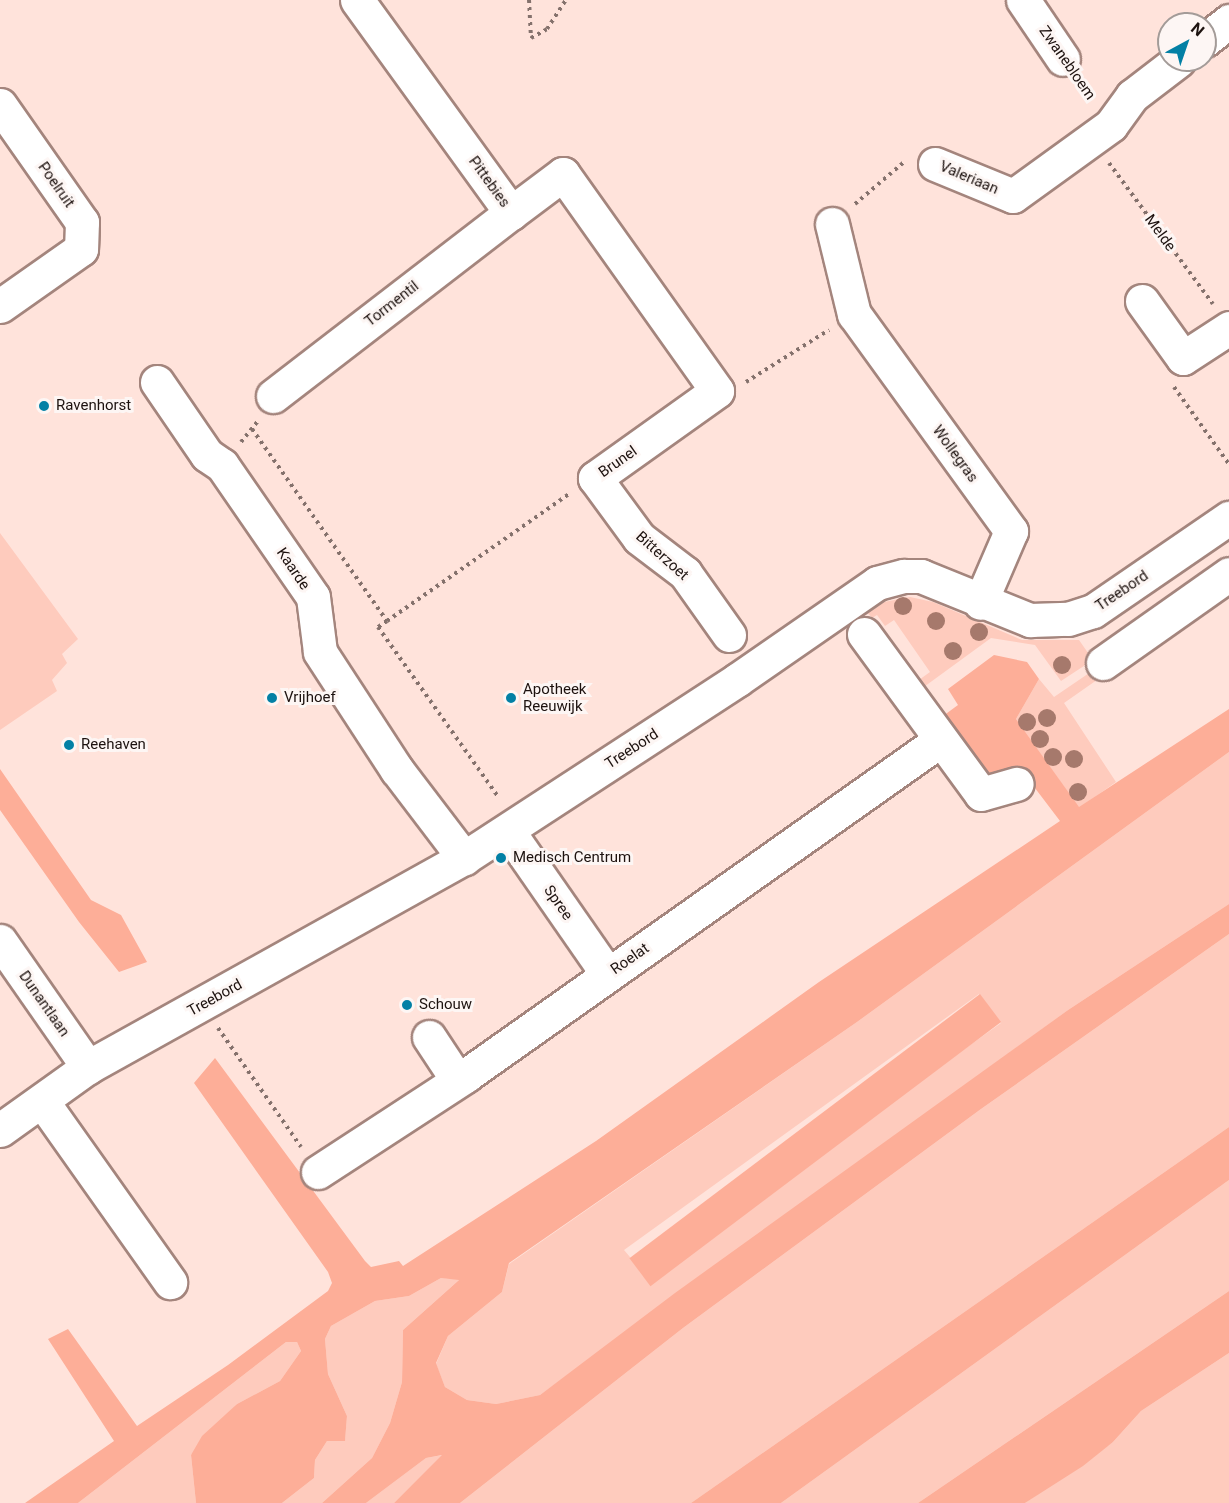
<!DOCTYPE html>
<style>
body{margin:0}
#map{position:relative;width:1229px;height:1503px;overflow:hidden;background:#ffe3db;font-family:Roboto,sans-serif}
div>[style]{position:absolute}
.green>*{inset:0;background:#fecbbd}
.water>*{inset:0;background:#fdae98;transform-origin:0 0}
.path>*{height:4px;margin-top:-2px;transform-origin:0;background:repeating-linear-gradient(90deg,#84716c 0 3px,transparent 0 7.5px)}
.roads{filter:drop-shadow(2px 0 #a4857d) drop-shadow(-2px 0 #a4857d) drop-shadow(0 2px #a4857d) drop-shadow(0 -2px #a4857d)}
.minor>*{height:33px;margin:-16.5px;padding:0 16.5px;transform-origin:16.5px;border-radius:16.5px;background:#fff}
.trees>*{width:18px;height:18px;margin:-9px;border-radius:50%;background:#a6796c}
.dots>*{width:16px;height:16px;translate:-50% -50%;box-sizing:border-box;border:3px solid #fdf6f4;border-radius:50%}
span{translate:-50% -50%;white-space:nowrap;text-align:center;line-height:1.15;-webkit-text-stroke:6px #fdf6f4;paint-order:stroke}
.street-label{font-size:15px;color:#1d120f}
.poi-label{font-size:15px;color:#1d120f}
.left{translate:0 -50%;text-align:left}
.north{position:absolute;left:1157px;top:12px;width:60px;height:60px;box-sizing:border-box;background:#fdf6f4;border:2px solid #a39b98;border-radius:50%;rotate:40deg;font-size:16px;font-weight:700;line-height:24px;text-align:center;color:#1d120f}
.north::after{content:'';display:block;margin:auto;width:21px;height:27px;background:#0380a5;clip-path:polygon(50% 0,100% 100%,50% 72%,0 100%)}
</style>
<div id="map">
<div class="green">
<div style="clip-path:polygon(0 533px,78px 639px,62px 654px,67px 663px,52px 680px,57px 691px,0 730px)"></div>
<div style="clip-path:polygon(910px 597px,933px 602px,1022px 640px,1079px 640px,1093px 660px,1061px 681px,1035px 645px,991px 638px,917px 692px,912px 685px,930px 672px,894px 620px,885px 626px,877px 615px,872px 618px,867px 612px,884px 602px)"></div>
<div style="clip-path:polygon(1098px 667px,1104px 675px,1064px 703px,1116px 782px,1079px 808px,1016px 719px,1039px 679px,1054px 697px)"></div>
<div style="clip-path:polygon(evenodd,1229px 752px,1229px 904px,1068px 1010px,540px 1395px,496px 1404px,467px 1400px,445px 1387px,436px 1364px,448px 1336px,502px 1292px,509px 1264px,857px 1022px,1229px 752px,979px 994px,1001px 1023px,646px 1276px,624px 1250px,979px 994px)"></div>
<div style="clip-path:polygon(1229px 934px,1229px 1127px,691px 1503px,460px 1503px,683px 1328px,981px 1109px)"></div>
<div style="clip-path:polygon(1229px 1180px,1229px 1291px,918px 1503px,781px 1503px)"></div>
<div style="clip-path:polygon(441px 1278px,460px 1279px,403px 1330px,402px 1382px,390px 1423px,372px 1458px,322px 1503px,282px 1503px,314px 1478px,315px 1460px,327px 1441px,345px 1440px,347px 1416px,328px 1374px,325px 1339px,331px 1326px,375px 1301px,409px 1296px)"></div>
<div style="clip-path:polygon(286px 1342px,297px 1342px,301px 1351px,280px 1381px,237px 1404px,191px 1455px,196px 1503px,78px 1503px)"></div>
<div style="clip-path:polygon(1229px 1353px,1229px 1503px,1025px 1503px,1113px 1442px,1141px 1411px)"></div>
<div style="clip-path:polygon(443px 1455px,394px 1503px,366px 1503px,426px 1458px)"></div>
</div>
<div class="water">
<div style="clip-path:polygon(994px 655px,1027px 662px,1039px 679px,1016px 719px,1079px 807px,1229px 709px,1229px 752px,857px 1022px,509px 1263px,502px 1292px,448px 1336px,436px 1363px,445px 1387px,467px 1400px,496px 1404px,540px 1395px,675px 1293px,1068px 1010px,1229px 904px,1229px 934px,981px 1109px,683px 1328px,460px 1503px,394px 1503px,442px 1455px,426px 1458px,366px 1503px,322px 1503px,372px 1458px,390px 1423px,402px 1382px,403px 1330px,459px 1280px,441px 1278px,409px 1296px,375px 1301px,331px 1326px,325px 1339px,328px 1374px,347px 1416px,345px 1441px,327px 1441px,315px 1460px,314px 1478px,282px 1503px,196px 1503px,191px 1455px,202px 1436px,237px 1404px,280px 1381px,301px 1351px,297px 1342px,286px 1342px,78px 1503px,25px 1503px,114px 1441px,48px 1339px,68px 1329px,137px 1426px,228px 1365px,328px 1291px,332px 1283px,328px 1272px,194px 1083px,215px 1058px,365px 1261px,371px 1267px,399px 1261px,403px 1266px,596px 1141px,819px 982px,1060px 821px,1019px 767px,984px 774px,943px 716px,958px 705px,948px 689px)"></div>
<div style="clip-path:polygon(0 769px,91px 900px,121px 915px,147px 962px,119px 972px,79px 922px,0 810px)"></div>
<div style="left:980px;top:994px;width:35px;height:439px;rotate:53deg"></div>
<div style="clip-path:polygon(1229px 1127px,1229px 1180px,781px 1503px,691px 1503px)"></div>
<div style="clip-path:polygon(1229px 1291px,1229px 1353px,1141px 1411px,1113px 1442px,1083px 1466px,1025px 1503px,918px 1503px)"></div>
</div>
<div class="path">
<div style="left:529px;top:0;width:38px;rotate:87deg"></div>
<div style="left:531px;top:38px;width:18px;rotate:-29deg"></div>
<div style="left:547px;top:29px;width:35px;rotate:-57deg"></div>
<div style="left:1081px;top:84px;width:20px;rotate:53deg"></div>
<div style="left:1109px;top:163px;width:175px;rotate:53.6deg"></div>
<div style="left:855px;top:204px;width:65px;rotate:-40.6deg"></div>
<div style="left:746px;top:382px;width:98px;rotate:-32.1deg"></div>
<div style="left:1174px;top:387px;width:95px;rotate:54.5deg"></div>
<div style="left:252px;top:429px;width:235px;rotate:54.9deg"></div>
<div style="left:387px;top:621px;width:11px;rotate:146deg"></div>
<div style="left:378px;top:627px;width:209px;rotate:54.7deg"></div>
<div style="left:241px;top:442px;width:26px;rotate:-51deg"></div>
<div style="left:387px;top:621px;width:222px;rotate:-34.9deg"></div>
<div style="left:218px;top:1028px;width:145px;rotate:55.1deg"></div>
</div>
<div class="roads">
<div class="minor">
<div style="left:357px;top:0;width:263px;rotate:54.1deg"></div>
<div style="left:511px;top:213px;width:65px;rotate:-36.9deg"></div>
<div style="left:563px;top:174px;width:266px;rotate:54.6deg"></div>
<div style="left:717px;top:391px;width:150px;rotate:144.5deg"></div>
<div style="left:595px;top:478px;width:74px;rotate:53.7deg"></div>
<div style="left:639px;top:538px;width:58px;rotate:37.3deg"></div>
<div style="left:685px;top:573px;width:76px;rotate:54.6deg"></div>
<div style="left:1023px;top:0;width:71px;rotate:55.9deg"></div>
<div style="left:1205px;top:40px;width:31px;rotate:-38deg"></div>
<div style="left:0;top:105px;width:143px;rotate:55deg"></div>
<div style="left:82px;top:222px;width:27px;rotate:92deg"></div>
<div style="left:81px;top:249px;width:99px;rotate:144.9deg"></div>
<div style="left:935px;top:164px;width:84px;rotate:22.3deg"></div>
<div style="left:1013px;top:196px;width:121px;rotate:-35.9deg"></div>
<div style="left:1111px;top:125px;width:36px;rotate:-54deg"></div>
<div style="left:1132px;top:96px;width:59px;rotate:-37.5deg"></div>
<div style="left:832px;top:224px;width:93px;rotate:76.3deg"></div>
<div style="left:854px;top:314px;width:268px;rotate:54.1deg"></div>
<div style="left:1011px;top:531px;width:78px;rotate:113.3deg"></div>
<div style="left:1142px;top:301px;width:70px;rotate:54.3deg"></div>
<div style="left:1183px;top:358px;width:55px;rotate:-33.1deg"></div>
<div style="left:157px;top:382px;width:88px;rotate:55.6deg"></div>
<div style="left:207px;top:455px;width:18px;rotate:34deg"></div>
<div style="left:222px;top:465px;width:160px;rotate:55.4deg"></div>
<div style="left:313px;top:597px;width:55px;rotate:82.7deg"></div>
<div style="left:320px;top:652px;width:141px;rotate:56.9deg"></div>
<div style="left:397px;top:770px;width:111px;rotate:52.7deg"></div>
<div style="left:273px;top:396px;width:300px;rotate:-37.6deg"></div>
<div style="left:864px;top:634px;width:198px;rotate:53.8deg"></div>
<div style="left:981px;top:794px;width:37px;rotate:-16deg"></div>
<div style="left:1103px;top:663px;width:154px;rotate:-35.2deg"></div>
<div style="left:508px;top:831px;width:175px;rotate:55.2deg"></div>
<div style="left:0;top:941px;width:154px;rotate:55.1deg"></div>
<div style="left:429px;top:1037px;width:49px;rotate:56.6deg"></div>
<div style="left:42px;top:1101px;width:222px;rotate:54.7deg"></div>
<div style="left:0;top:1130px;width:108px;rotate:-35.6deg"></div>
<div style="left:88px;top:1067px;width:430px;rotate:-29.1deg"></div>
<div style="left:464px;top:858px;width:326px;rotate:-33.1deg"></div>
<div style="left:737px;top:680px;width:170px;rotate:-34.7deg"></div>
<div style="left:877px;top:583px;width:28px;rotate:-15deg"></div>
<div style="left:904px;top:576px;width:17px"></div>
<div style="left:921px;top:576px;width:118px;rotate:22deg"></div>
<div style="left:1030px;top:620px;width:38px;rotate:-2deg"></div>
<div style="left:1068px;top:619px;width:26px;rotate:-18deg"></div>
<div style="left:1093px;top:611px;width:165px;rotate:-34.4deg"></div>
<div style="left:318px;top:1172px;width:176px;rotate:-33.1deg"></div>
<div style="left:465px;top:1076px;width:580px;rotate:-35.25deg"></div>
</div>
</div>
<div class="trees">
<div style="left:903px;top:606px"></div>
<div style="left:936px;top:621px"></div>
<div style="left:979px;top:632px"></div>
<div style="left:953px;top:651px"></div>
<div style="left:1062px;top:665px"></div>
<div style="left:1047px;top:718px"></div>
<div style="left:1027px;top:722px"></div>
<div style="left:1040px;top:739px"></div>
<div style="left:1053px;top:757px"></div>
<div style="left:1074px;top:759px"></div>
<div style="left:1078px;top:792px"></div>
</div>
<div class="dots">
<div style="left:44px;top:406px;background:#0380a5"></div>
<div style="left:272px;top:698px;background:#0380a5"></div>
<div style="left:511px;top:698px;background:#0380a5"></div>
<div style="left:69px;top:745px;background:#0380a5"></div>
<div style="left:501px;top:858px;background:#0380a5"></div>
<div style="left:407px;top:1005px;background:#0380a5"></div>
</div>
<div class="street-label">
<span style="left:1067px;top:63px;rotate:55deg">Zwanebloem</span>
<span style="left:969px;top:178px;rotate:23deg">Valeriaan</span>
<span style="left:489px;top:182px;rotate:54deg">Pittebies</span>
<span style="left:56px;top:185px;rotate:55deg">Poelruit</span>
<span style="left:1160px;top:233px;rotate:54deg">Melde</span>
<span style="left:392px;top:304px;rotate:-38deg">Tormentil</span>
<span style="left:955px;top:454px;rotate:54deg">Wollegras</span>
<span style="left:618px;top:462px;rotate:-35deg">Brunel</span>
<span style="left:662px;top:556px;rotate:42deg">Bitterzoet</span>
<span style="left:293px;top:569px;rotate:56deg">Kaarde</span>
<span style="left:1122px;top:591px;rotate:-34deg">Treebord</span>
<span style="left:632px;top:749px;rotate:-33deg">Treebord</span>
<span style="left:558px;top:903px;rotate:55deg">Spree</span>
<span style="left:630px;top:959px;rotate:-35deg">Roelat</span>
<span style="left:215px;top:998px;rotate:-29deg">Treebord</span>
<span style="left:44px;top:1004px;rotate:55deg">Dunantlaan</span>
</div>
<div class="poi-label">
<span class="left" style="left:56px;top:406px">Ravenhorst</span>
<span class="left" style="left:523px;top:698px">Apotheek<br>Reeuwijk</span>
<span class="left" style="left:284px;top:698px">Vrijhoef</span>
<span class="left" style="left:81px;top:745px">Reehaven</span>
<span class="left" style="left:513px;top:858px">Medisch Centrum</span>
<span class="left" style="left:419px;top:1005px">Schouw</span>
</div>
<div class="north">N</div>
</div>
